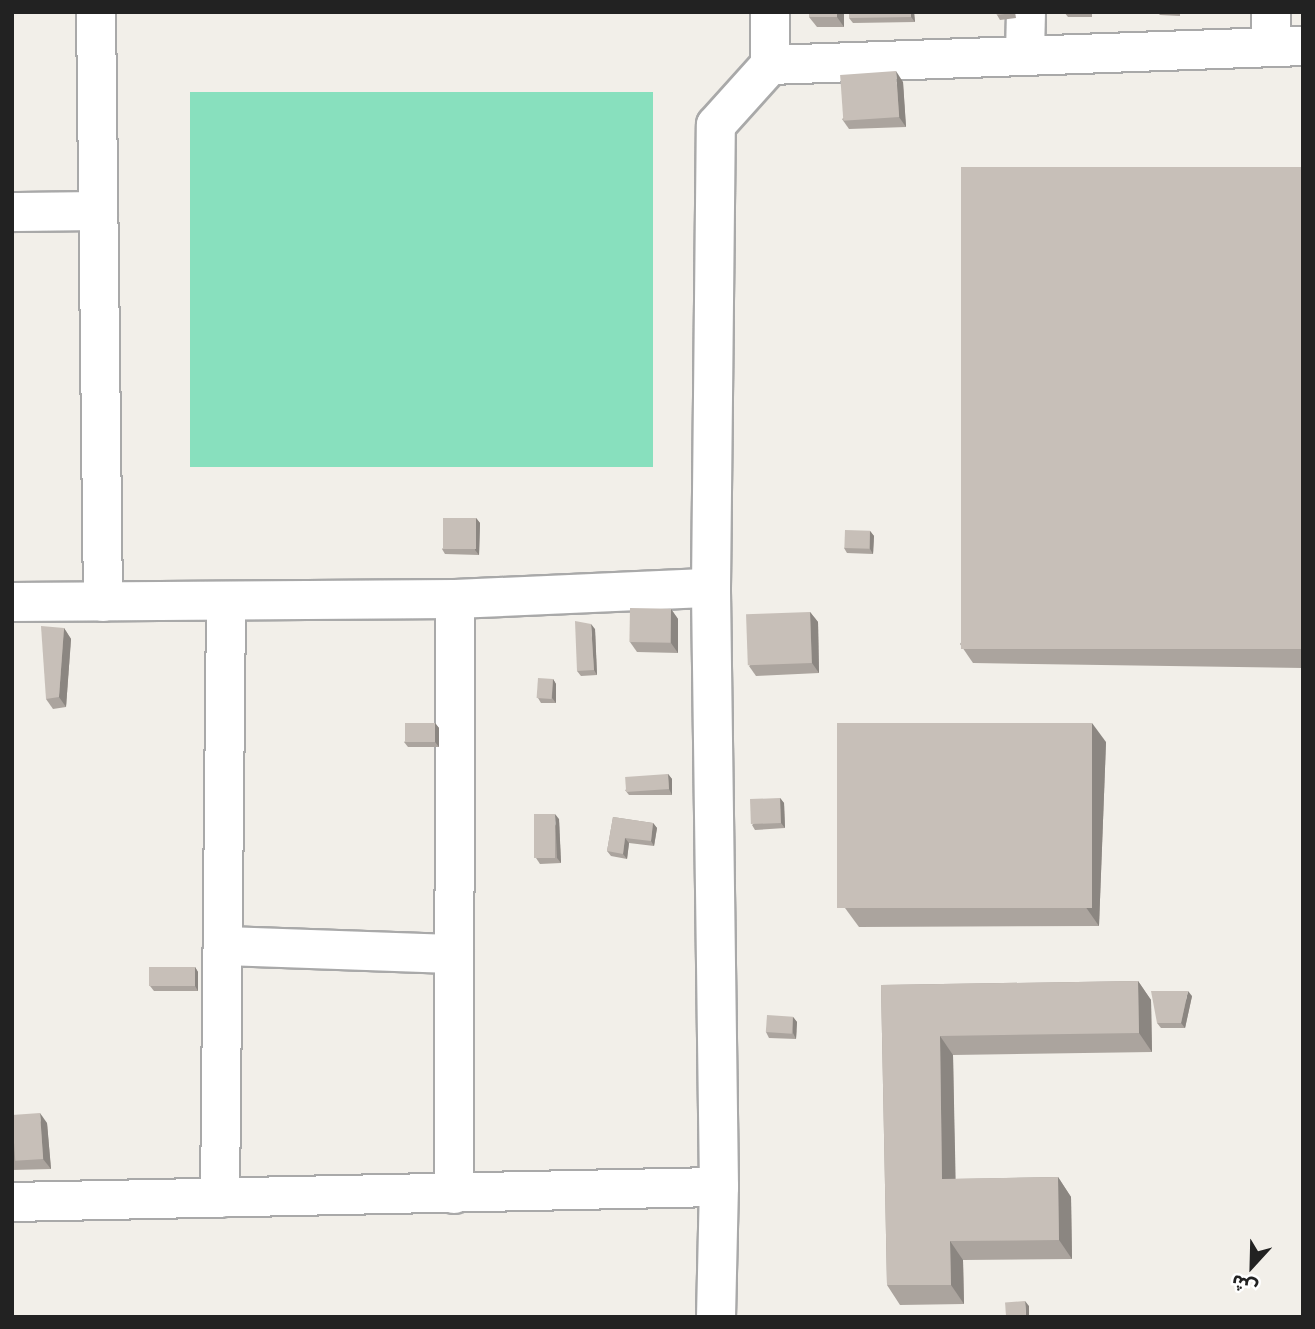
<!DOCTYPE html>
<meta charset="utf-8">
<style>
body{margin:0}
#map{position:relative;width:1315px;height:1329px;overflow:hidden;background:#f2efe9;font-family:"Exo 2","Noto Sans Arabic",sans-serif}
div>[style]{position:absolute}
.pitch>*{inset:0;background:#88e0be;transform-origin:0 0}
.roads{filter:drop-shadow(2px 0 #a9a9a9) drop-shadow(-2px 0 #a9a9a9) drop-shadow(0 2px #a9a9a9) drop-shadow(0 -2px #a9a9a9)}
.minor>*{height:38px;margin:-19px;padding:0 19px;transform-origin:19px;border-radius:19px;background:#fff}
.wall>*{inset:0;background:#aba49e;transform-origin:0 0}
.shaded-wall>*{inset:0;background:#8b8681}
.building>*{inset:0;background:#c7bfb8;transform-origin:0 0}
span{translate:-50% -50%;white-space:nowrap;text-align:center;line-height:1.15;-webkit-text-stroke:7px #fff;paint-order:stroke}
.frame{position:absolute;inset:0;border:14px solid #222;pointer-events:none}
.north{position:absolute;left:1217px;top:1231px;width:70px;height:70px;-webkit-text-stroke:5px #fff;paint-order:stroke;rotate:202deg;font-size:19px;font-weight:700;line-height:28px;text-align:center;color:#222}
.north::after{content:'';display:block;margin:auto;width:24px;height:32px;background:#222;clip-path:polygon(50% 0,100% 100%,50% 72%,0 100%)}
</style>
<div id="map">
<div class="pitch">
<div style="left:653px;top:92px;width:375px;height:463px;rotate:90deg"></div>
</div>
<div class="roads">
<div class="minor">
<div style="left:96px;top:12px;width:590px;rotate:89.32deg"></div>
<div style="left:1271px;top:12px;width:35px;rotate:90deg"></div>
<div style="left:1025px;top:53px;width:41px;rotate:-88.6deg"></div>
<div style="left:770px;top:65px;width:533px;rotate:-2.04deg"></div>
<div style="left:12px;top:212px;width:86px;rotate:-0.7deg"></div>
<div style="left:12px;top:602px;width:443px;rotate:-0.4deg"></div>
<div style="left:455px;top:599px;width:256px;rotate:-2.5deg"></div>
<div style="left:223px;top:946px;width:231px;rotate:2deg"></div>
<div style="left:454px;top:1194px;width:595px;rotate:-89.9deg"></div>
<div style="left:220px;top:1198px;width:597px;rotate:-89.42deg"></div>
<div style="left:12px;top:1202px;width:707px;rotate:-1.22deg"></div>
<div style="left:716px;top:1317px;width:130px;rotate:-88.7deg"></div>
<div style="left:719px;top:1187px;width:599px;rotate:-90.77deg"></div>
<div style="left:711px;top:588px;width:463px;rotate:-89.4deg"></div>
<div style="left:716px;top:125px;width:81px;rotate:-48deg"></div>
<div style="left:770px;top:65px;width:53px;rotate:-90deg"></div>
</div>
</div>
<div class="wall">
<div style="clip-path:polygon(809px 12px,844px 12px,844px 27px,817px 27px,809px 17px)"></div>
<div style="clip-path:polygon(849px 12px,914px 12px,915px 22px,853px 23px,849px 18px)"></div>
<div style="clip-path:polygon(996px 12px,1015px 12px,1016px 18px,1000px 20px,997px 15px)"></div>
<div style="clip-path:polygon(1064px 12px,1092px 12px,1092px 17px,1068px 17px)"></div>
<div style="clip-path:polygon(1157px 12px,1180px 12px,1180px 16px,1160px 15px)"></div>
<div style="left:1207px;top:12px;width:51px;height:2px"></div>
<div style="clip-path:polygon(903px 82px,906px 127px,849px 129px,842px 119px)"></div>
<div style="clip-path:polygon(1303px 167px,1303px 668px,973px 663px,960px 644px)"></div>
<div style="clip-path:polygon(476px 518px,480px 523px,479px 555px,445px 554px,442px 549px)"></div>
<div style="clip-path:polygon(870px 531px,874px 536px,873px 554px,847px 553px,844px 548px)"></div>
<div style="clip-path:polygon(671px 609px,678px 619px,678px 653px,637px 652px,630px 642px)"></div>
<div style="clip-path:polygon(810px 612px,818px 622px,819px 673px,756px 676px,749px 666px)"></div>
<div style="clip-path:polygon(64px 628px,71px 639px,66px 707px,53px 709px,46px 699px)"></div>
<div style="clip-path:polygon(595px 629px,597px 675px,581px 676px,577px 671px)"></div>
<div style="clip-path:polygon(553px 679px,556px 684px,556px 703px,541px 703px,538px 698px)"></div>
<div style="clip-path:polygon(435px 723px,439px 728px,439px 747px,408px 747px,404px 742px)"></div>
<div style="clip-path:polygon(1106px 742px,1099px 926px,859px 927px,845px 908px)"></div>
<div style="clip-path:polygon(668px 774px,672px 779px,672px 795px,629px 795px,625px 790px)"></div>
<div style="clip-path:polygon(780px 798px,784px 803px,785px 828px,755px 830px,752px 825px)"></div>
<div style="clip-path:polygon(613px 817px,653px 823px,657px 828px,654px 846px,629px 843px,627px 859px,611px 856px,607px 851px)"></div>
<div style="clip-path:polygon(559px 819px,561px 863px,540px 864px,536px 858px)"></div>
<div style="clip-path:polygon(195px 967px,198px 972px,198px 991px,154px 991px,150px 986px)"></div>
<div style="clip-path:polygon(1138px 981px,1151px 1000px,1152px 1052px,953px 1055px,955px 1179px,1058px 1177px,1071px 1197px,1072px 1259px,963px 1260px,964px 1304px,900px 1305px,887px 1285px,881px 985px)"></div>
<div style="clip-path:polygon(1192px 996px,1185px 1028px,1161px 1028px,1157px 1023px)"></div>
<div style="clip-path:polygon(793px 1017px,797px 1022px,796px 1039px,769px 1038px,766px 1032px)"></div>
<div style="clip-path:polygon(12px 1115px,47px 1123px,51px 1169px,12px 1170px)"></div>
</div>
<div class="shaded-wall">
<div style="clip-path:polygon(837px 12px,844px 12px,844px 27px,837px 17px)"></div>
<div style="clip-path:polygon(911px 12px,914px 12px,915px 22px,911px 17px)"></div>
<div style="clip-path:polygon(896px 71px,903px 82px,906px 127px,899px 117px)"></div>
<div style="clip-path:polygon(476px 518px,480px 523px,479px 555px,475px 550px)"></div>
<div style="clip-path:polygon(870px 531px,874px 536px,873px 554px,870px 549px)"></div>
<div style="clip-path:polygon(671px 609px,678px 619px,678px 653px,671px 643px)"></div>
<div style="clip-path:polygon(810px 612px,818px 622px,819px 673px,812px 663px)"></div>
<div style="clip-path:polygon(591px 624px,595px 629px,597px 675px,594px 670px)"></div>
<div style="clip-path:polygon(64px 628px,71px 639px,66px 707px,59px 697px)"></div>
<div style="clip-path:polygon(553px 679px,556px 684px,556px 703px,552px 698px)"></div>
<div style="clip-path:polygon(435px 723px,439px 728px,439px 747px,435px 742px)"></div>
<div style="clip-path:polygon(1092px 723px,1106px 742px,1099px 926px,1085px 906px)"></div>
<div style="clip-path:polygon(668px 774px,672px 779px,672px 795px,669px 789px)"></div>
<div style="clip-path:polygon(780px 798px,784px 803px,785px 828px,781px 823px)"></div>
<div style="clip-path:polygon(555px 814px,559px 819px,561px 863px,557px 858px)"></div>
<div style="clip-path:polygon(653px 823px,657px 828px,654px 846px,651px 841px)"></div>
<div style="clip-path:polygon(625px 838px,629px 843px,627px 859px,623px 854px)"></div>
<div style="clip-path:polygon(195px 967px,198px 972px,198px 991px,195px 986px)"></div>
<div style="clip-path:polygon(1138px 981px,1151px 1000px,1152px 1052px,1139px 1033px)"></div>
<div style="clip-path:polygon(1188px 991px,1192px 996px,1185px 1028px,1181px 1023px)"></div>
<div style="clip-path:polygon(793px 1017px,797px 1022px,796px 1039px,793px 1033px)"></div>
<div style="clip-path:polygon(940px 1036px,953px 1055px,956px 1198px,942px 1179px)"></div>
<div style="clip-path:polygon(40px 1113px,47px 1123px,51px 1169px,43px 1159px)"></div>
<div style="clip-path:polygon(1058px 1177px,1071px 1197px,1072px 1259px,1059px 1240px)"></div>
<div style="clip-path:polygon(950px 1241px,963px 1260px,964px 1304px,951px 1285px)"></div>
<div style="clip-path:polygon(1025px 1301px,1029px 1306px,1029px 1317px,1026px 1317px)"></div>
</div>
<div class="building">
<div style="left:809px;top:12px;width:28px;height:5px"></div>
<div style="clip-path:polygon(849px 12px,911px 12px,911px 17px,849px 18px)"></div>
<div style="clip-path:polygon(996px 12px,1012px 12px,1012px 13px,997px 15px)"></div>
<div style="left:896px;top:71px;width:46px;height:56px;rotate:86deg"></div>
<div style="left:1303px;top:167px;width:482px;height:342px;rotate:90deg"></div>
<div style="left:443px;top:518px;width:33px;height:31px"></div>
<div style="left:845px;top:530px;width:25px;height:18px;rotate:2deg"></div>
<div style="left:630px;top:608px;width:41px;height:34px;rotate:1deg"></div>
<div style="left:810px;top:612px;width:51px;height:64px;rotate:88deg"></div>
<div style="clip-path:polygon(575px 621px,591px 624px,594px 670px,577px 671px)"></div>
<div style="clip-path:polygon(41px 626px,64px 628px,59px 697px,46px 699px)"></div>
<div style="left:538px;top:678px;width:15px;height:20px;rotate:4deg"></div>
<div style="left:405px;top:723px;width:30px;height:19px"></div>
<div style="left:837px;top:723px;width:255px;height:185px"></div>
<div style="left:668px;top:774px;width:15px;height:43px;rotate:86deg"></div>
<div style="left:780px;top:798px;width:25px;height:30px;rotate:88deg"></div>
<div style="left:534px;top:814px;width:21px;height:44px"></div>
<div style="clip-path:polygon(613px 817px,653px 823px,651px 841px,625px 838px,623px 854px,607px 851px)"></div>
<div style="left:149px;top:967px;width:46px;height:19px"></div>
<div style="clip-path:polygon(1138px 981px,1139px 1033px,940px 1036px,942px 1179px,1058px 1177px,1059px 1240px,950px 1241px,951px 1285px,887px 1285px,881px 985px)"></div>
<div style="clip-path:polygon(1151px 991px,1188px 991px,1181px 1023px,1157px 1023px)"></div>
<div style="left:767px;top:1015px;width:26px;height:17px;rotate:4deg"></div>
<div style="left:40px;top:1113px;width:46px;height:28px;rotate:86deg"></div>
<div style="left:1025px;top:1301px;width:16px;height:20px;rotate:86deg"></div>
</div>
<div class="frame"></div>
<div class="north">ش</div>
</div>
